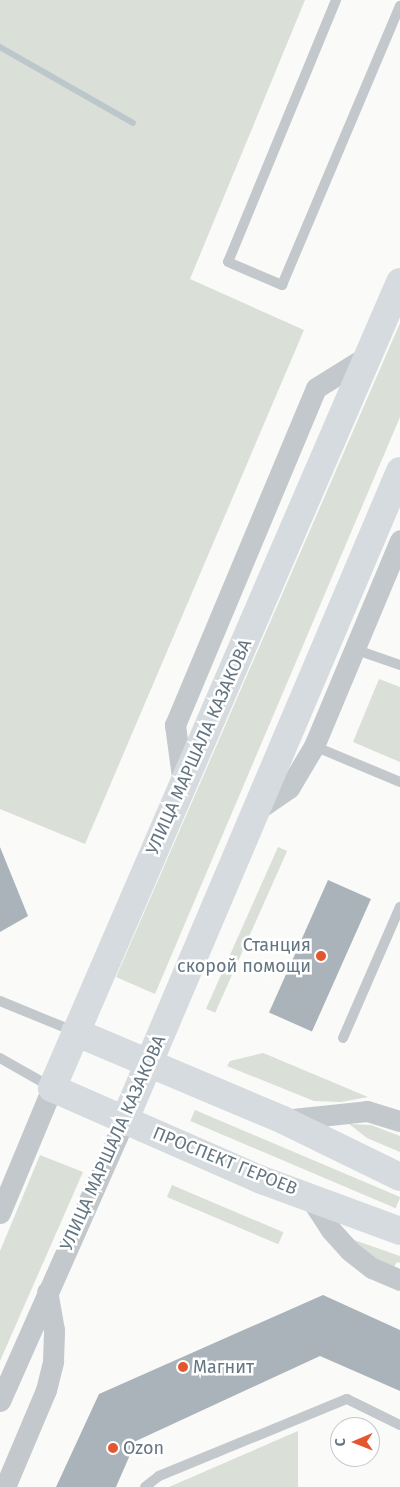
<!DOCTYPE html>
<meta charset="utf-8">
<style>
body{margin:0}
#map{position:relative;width:400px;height:1487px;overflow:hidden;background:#fafaf8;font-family:"Fira Sans",sans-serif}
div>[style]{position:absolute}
.green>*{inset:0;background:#dadfd7;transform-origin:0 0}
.stream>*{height:6px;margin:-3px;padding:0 3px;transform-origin:3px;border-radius:3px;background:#bbc7cb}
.building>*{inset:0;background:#aab3b9;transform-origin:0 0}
.lane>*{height:10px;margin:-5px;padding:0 5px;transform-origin:5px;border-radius:5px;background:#c3c8cc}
.street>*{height:21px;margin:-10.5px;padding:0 10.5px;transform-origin:10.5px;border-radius:10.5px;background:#c3c8cc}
.secondary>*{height:28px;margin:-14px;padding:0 14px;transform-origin:14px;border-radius:14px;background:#d6dbdf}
.dots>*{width:14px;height:14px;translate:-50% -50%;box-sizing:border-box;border:2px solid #fff;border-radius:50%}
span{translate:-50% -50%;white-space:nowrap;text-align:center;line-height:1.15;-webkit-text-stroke:5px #fff;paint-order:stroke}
.street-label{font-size:18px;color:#657683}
.poi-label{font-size:18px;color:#657683}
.right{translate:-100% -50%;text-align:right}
.left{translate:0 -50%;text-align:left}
.north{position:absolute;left:330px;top:1417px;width:50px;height:50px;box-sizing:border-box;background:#fff;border:1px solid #c1c8cd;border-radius:50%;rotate:269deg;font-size:14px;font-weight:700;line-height:20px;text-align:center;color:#657683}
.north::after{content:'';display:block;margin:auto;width:18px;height:22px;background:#e4572e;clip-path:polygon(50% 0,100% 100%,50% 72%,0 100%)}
</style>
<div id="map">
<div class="green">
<div style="clip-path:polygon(0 0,305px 0,190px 279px,304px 330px,85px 844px,0 809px)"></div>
<div style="clip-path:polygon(400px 323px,400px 417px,155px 994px,116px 977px)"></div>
<div style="clip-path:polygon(379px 679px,400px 687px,400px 762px,353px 742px)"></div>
<div style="left:278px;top:847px;width:10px;height:177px;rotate:24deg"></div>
<div style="clip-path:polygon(263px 1053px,268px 1055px,368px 1097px,341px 1102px,314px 1101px,227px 1066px,230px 1061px)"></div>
<div style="left:195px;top:1110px;width:223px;height:12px;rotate:23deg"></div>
<div style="clip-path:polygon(349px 1124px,371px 1125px,400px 1136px,400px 1152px,367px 1138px)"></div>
<div style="clip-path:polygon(40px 1155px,83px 1172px,0 1361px,0 1251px)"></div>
<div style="left:172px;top:1185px;width:121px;height:13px;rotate:23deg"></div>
<div style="clip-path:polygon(351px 1239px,400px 1256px,400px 1263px,397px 1262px,393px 1269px,375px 1261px)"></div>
<div style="clip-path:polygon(298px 1431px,298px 1487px,169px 1487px)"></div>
</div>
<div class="stream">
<div style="left:0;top:47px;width:153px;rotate:29.7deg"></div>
</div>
<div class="building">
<div style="clip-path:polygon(0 847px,28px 916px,0 932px)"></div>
<div style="left:328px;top:880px;width:47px;height:145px;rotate:24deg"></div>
<div style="clip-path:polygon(323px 1295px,400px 1330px,400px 1391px,320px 1356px,136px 1441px,116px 1487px,56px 1487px,99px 1394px)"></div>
</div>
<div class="lane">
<div style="left:336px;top:0;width:283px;rotate:112.4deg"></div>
<div style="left:228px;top:262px;width:59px;rotate:23.1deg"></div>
<div style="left:282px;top:285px;width:303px;rotate:-67.1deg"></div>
<div style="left:354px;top:649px;width:49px;rotate:19.2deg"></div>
<div style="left:314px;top:746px;width:93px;rotate:22.7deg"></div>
<div style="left:0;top:1001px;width:79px;rotate:22.3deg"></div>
<div style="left:343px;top:1038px;width:143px;rotate:-66.5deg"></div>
<div style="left:0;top:1058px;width:59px;rotate:29.6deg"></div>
<div style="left:145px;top:1487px;width:18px;rotate:-38deg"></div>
<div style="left:159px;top:1476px;width:203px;rotate:-22.3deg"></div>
<div style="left:347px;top:1399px;width:59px;rotate:26.1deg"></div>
</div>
<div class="street">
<div style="left:183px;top:784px;width:60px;rotate:-97.7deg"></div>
<div style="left:175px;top:725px;width:365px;rotate:-67.3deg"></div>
<div style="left:316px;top:388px;width:62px;rotate:-31.9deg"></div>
<div style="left:253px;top:813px;width:44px;rotate:-34.8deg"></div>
<div style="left:289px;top:788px;width:49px;rotate:-59.2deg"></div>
<div style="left:314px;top:746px;width:223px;rotate:-67.3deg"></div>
<div style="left:283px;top:1120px;width:84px;rotate:-6.1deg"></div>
<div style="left:367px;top:1111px;width:34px;rotate:17deg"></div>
<div style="left:309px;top:1196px;width:40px;rotate:57.1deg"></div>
<div style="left:331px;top:1230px;width:28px;rotate:48deg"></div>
<div style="left:350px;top:1251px;width:28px;rotate:38deg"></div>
<div style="left:372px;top:1268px;width:30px;rotate:23deg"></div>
<div style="left:0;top:1213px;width:135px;rotate:-67.4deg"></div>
<div style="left:0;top:1401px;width:308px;rotate:-66.1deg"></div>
<div style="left:5px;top:1487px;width:105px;rotate:-67.1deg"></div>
<div style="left:46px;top:1390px;width:30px;rotate:-76deg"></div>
<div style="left:53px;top:1361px;width:31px;rotate:-88deg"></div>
<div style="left:54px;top:1330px;width:39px;rotate:-100deg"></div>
</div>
<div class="secondary">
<div style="left:400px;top:282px;width:878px;rotate:113.35deg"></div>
<div style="left:52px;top:1088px;width:226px;rotate:23.7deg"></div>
<div style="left:259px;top:1179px;width:150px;rotate:20.2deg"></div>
<div style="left:75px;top:1032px;width:226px;rotate:22.9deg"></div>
<div style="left:283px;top:1120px;width:130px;rotate:26deg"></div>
<div style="left:125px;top:1119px;width:704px;rotate:-67deg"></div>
</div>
<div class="dots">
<div style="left:321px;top:956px;background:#e4572e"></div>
<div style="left:183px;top:1367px;background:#e4572e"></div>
<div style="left:113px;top:1448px;background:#e4572e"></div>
</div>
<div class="street-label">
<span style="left:199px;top:747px;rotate:-66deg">УЛИЦА МАРШАЛА КАЗАКОВА</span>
<span style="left:113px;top:1143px;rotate:-66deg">УЛИЦА МАРШАЛА КАЗАКОВА</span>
<span style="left:225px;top:1161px;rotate:22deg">ПРОСПЕКТ ГЕРОЕВ</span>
</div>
<div class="poi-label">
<span class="right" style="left:311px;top:956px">Станция<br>скорой помощи</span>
<span class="left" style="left:193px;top:1367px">Магнит</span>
<span class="left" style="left:123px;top:1448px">Ozon</span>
</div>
<div class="north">С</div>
</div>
